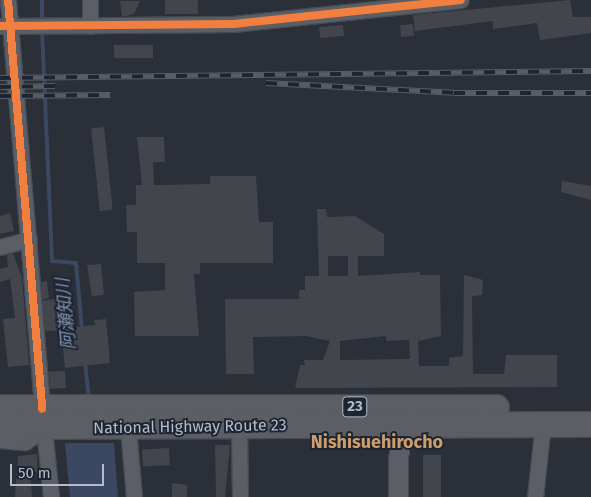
<!DOCTYPE html>
<meta charset="utf-8">
<style>
body{margin:0}
#map{position:relative;width:591px;height:497px;overflow:hidden;background:#2b2f38;font-family:"Fira Sans","Noto Sans JP",sans-serif}
div>[style]{position:absolute}
[style*='--x']{left:calc(var(--x)*1px);top:calc(var(--y)*1px);width:calc(var(--w)*1px);rotate:calc(var(--a)*1deg)}
.water>*{inset:0;background:#3a4861}
.stream>*{height:4px;margin:-2px;padding:0 2px;transform-origin:2px;border-radius:2px;background:#3a4861}
.building>*{inset:0;background:#42454c;transform-origin:0 0}
.roads{filter:drop-shadow(1px 0 #464a51) drop-shadow(-1px 0 #464a51) drop-shadow(0 1px #464a51) drop-shadow(0 -1px #464a51)}
.minor>*{height:15px;margin:-7.5px;padding:0 7.5px;transform-origin:7.5px;border-radius:7.5px;background:#5b5e65}
.tertiary>*{height:19px;margin:-9.5px;padding:0 9.5px;transform-origin:9.5px;border-radius:9.5px;background:#5b5e65}
.trunk>*{height:25px;margin:-12.5px;padding:0 12.5px;transform-origin:12.5px;border-radius:12.5px;background:#5c5e63}
.rail>*{height:5.5px;margin-top:-2.75px;transform-origin:0;background:repeating-linear-gradient(90deg,#1e2532 0 11px,#595c63 0 22px);box-sizing:border-box;border-block:1px solid #595c63}
.cycleway>*{height:8px;margin:-4px;padding:0 4px;transform-origin:4px;border-radius:4px;background:#f27e40}
span{translate:-50% -50%;white-space:nowrap;text-align:center;line-height:1.15;-webkit-text-stroke:4px #1e2532;paint-order:stroke}
.shield-label span{padding:1px 4px;background:#1e2532;border:1px solid;border-radius:4px;-webkit-text-stroke-width:0}
.shield-label{font-size:15px;color:#b5bbc8;font-weight:700}
.street-label{font-size:16px;color:#b5bbc8}
.water-label{font-size:18px;color:#7f8fae;font-style:italic}
.neighbourhood-label{font-size:18px;color:#ce9e6a;font-weight:700}
.scale{position:absolute;left:10px;top:464px;width:94px;height:22px;box-sizing:border-box;border:2px solid #b5bbc8;border-top:0;padding-left:6px;font-size:15px;line-height:18px;white-space:nowrap;color:#b5bbc8;-webkit-text-stroke:4px #1e2532;paint-order:stroke}
</style>
<div id="map">
<div class="water">
<div style="clip-path:polygon(65px 443px,114px 443px,118px 497px,70px 497px)"></div>
</div>
<div class="stream">
<div style="--x:42;--y:23;--w:23;--a:-90"></div>
<div style="--x:42;--y:30;--w:231;--a:87.5"></div>
<div style="--x:52;--y:261;--w:24;--a:5"></div>
<div style="--x:76;--y:263;--w:67;--a:84.9"></div>
<div style="--x:85;--y:362;--w:38;--a:84"></div>
</div>
<div class="building">
<div style="left:165px;top:0;width:33px;height:14px"></div>
<div style="clip-path:polygon(570px 0,573px 17px,591px 17px,591px 33px,540px 40px,537px 23px,493px 29px,493px 21px,415px 31px,413px 15px)"></div>
<div style="clip-path:polygon(120px 1px,140px 1px,134px 14px,126px 16px,122px 16px)"></div>
<div style="left:413px;top:24px;width:12px;height:13px;rotate:85deg"></div>
<div style="left:343px;top:25px;width:11px;height:24px;rotate:85deg"></div>
<div style="left:153px;top:45px;width:13px;height:39px;rotate:90deg"></div>
<div style="left:104px;top:127px;width:83px;height:13px;rotate:84deg"></div>
<div style="clip-path:polygon(137px 137px,164px 137px,165px 162px,153px 162px,154px 185px,210px 184px,210px 176px,256px 176px,259px 222px,273px 222px,273px 263px,200px 263px,200px 274px,194px 274px,199px 336px,135px 336px,134px 292px,165px 290px,165px 263px,137px 263px,137px 232px,127px 232px,126px 205px,136px 205px,136px 185px,142px 185px)"></div>
<div style="clip-path:polygon(562px 181px,591px 186px,591px 200px,561px 192px)"></div>
<div style="clip-path:polygon(evenodd,317px 209px,326px 209px,327px 217px,355px 216px,384px 234px,384px 256px,358px 256px,358px 276px,420px 272px,420px 275px,440px 275px,441px 336px,418px 341px,419px 366px,449px 366px,449px 358px,463px 356px,464px 275px,483px 280px,482px 295px,472px 296px,473px 374px,504px 374px,506px 355px,557px 355px,557px 387px,295px 388px,300px 365px,305px 365px,304px 360px,323px 360px,330px 341px,306px 336px,253px 337px,254px 374px,226px 374px,225px 299px,299px 299px,299px 290px,305px 290px,305px 276px,319px 276px,317px 209px,328px 256px,348px 256px,348px 276px,328px 276px,328px 256px,317px 209px,386px 336px,386px 341px,409px 340px,410px 359px,340px 360px,340px 341px,386px 336px)"></div>
<div style="clip-path:polygon(10px 213px,14px 231px,0 234px,0 216px)"></div>
<div style="clip-path:polygon(13px 253px,22px 278px,29px 365px,8px 367px,3px 319px,15px 318px,10px 279px,0 282px,0 269px,8px 267px,7px 255px)"></div>
<div style="clip-path:polygon(101px 264px,104px 295px,92px 296px,87px 265px)"></div>
<div style="clip-path:polygon(47px 281px,49px 298px,42px 300px,41px 282px)"></div>
<div style="clip-path:polygon(55px 299px,62px 328px,95px 325px,94px 320px,106px 319px,110px 363px,65px 368px,61px 330px,45px 331px,42px 301px)"></div>
<div style="left:65px;top:371px;width:17px;height:16px;rotate:87deg"></div>
<div style="clip-path:polygon(215px 445px,230px 445px,225px 497px,216px 497px)"></div>
<div style="left:169px;top:448px;width:17px;height:27px;rotate:87deg"></div>
<div style="clip-path:polygon(37px 454px,38px 472px,30px 473px,32px 497px,15px 497px,18px 456px)"></div>
<div style="left:423px;top:455px;width:18px;height:42px"></div>
<div style="clip-path:polygon(172px 483px,187px 485px,187px 497px,172px 497px)"></div>
</div>
<div class="roads">
<div class="minor">
<div style="--x:8;--y:0;--w:410;--a:85.2"></div>
<div style="--x:90;--y:0;--w:26;--a:90"></div>
<div style="--x:0;--y:26;--w:233;--a:-0.5"></div>
<div style="--x:233;--y:24;--w:229;--a:-6"></div>
<div style="--x:0;--y:247;--w:30;--a:-15"></div>
<div style="--x:239;--y:426;--w:71;--a:89.2"></div>
<div style="--x:128;--y:428;--w:69;--a:85"></div>
<div style="--x:0;--y:440;--w:25;--a:5"></div>
<div style="--x:25;--y:442;--w:23;--a:-34"></div>
<div style="--x:44;--y:429;--w:68;--a:84.1"></div>
<div style="--x:535;--y:497;--w:74;--a:-83.8"></div>
</div>
<div class="tertiary">
<div style="--x:398;--y:497;--w:84;--a:-89.3"></div>
</div>
<div class="trunk">
<div style="--x:0;--y:407;--w:496;--a:0"></div>
<div style="--x:0;--y:426;--w:591;--a:-0.19"></div>
</div>
</div>
<div class="rail">
<div style="--x:0;--y:78;--w:591;--a:-0.68"></div>
<div style="--x:266;--y:83;--w:188;--a:3"></div>
<div style="--x:454;--y:93;--w:137;--a:0"></div>
<div style="--x:0;--y:87;--w:55;--a:-1"></div>
<div style="--x:0;--y:96;--w:111;--a:-0.5"></div>
</div>
<div class="cycleway">
<div style="--x:8;--y:0;--w:410;--a:85.2"></div>
<div style="--x:0;--y:26;--w:233;--a:-0.5"></div>
<div style="--x:233;--y:24;--w:229;--a:-6"></div>
</div>
<div class="shield-label">
<span style="left:355px;top:407px">23</span>
</div>
<div class="street-label">
<span style="left:190px;top:427px;rotate:-1deg">National Highway Route 23</span>
</div>
<div class="water-label">
<span style="left:66px;top:314px;rotate:-95deg">阿瀬知川</span>
</div>
<div class="neighbourhood-label">
<span style="left:377px;top:442px">Nishisuehirocho</span>
</div>
<div class="scale">50 m</div>
</div>
